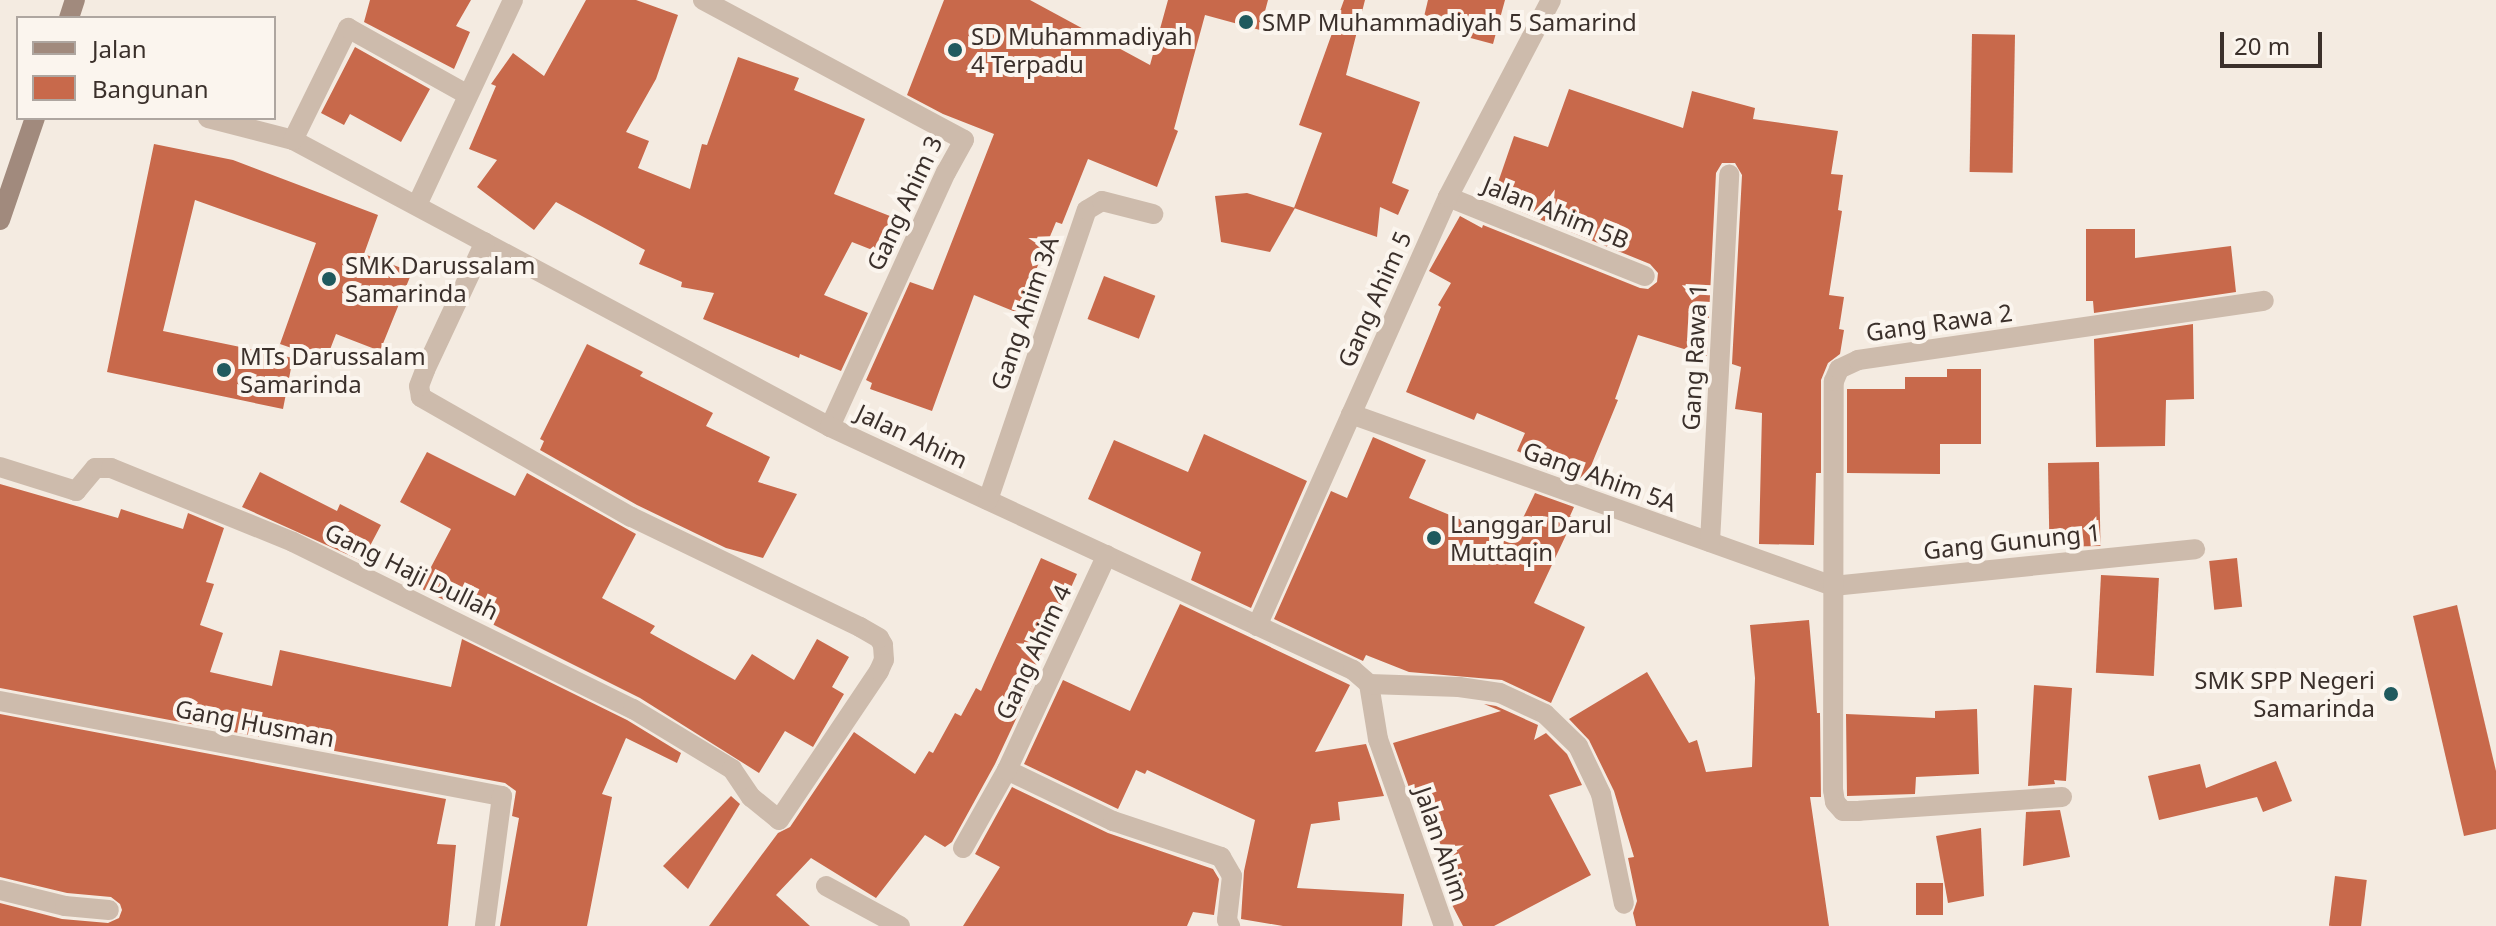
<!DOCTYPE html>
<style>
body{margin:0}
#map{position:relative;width:2496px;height:926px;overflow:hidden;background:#f4ebe1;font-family:"Noto Sans",sans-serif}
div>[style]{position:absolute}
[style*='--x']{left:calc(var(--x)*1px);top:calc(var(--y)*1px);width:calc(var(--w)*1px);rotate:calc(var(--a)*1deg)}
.building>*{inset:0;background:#c8694b;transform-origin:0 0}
.street>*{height:20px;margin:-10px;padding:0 10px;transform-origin:10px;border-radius:10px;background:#cdbbac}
.secondary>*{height:20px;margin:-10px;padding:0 10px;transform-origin:10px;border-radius:10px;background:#a18a7d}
.dots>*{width:22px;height:22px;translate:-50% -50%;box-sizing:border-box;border:4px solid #fbf5ee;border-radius:50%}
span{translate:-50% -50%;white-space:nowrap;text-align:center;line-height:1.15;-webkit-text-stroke:8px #fbf5ee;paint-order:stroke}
.poi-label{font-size:24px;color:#3b302b}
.left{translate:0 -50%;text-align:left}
.right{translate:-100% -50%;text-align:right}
.street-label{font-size:24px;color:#3b302b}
.legend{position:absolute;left:16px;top:16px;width:260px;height:104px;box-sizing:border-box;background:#fbf5ee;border:2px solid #aea6a0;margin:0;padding:10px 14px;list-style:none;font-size:24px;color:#3b302b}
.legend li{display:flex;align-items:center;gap:16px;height:40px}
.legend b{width:40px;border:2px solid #aea6a0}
.scale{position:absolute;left:2220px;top:32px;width:102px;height:36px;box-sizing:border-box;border:4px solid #3b302b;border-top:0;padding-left:10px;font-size:24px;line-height:28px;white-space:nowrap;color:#3b302b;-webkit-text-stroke:6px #fbf5ee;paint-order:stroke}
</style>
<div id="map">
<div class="building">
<div style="clip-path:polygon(370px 0,471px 0,456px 26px,470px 32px,454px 69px,364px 22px)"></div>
<div style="clip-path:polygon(586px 0,636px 0,678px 15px,656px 79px,626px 132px,649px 141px,638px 168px,690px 189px,702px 144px,707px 145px,738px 57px,799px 78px,794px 90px,865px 119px,834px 194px,895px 218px,880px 253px,852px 242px,824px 295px,868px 313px,841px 371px,800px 354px,799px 358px,703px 319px,714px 293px,681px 287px,682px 282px,639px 264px,645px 250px,556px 202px,534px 230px,477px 187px,497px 160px,469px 149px,496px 86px,491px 84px,513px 53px,544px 76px)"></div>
<div style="clip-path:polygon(944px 0,1030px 0,1150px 65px,1168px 0,1268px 0,1260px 30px,1205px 15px,1174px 129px,1178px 131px,1157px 187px,1088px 159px,1062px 224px,1056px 222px,1018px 313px,974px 295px,932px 411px,870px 389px,872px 383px,866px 380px,910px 282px,933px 290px,994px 134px,943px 114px,907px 95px)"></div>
<div style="clip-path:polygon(1344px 0,1365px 0,1346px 75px,1420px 102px,1392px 183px,1409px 190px,1398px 215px,1380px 207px,1377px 237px,1294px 208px,1322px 133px,1299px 125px)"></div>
<div style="clip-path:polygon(1428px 0,1505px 0,1493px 44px,1422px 25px)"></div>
<div style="left:1972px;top:34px;width:43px;height:138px;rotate:1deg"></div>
<div style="clip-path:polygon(355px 47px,430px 89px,401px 142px,350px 114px,344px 125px,321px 113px)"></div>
<div style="clip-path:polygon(1569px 89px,1683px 128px,1692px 91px,1755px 108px,1753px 119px,1838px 131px,1831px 174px,1843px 175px,1838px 210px,1842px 211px,1829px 295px,1844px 297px,1839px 329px,1844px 330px,1840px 354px,1828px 363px,1821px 380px,1821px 473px,1816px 473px,1814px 545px,1759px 544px,1762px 413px,1735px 409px,1741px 367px,1732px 364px,1742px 175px,1735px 163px,1722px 163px,1716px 173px,1707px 356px,1638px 335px,1615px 399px,1618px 400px,1584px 483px,1546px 470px,1549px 464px,1517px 451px,1525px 433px,1477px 413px,1474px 420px,1406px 392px,1441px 307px,1438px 305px,1451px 283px,1429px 271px,1460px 216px,1482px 228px,1483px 225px,1640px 288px,1648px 289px,1657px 282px,1658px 273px,1650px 264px,1492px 200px,1514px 136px,1548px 147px)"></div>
<div style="clip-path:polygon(154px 144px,233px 160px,378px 215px,364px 254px,412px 272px,380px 351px,336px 334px,326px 360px,280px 344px,316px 243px,195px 200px,163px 331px,293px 358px,283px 409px,107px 372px)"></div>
<div style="clip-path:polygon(1247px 193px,1295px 208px,1270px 252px,1221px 242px,1215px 196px)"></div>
<div style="clip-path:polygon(2086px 229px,2135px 229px,2135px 258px,2231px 246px,2236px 292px,2094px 313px,2093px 301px,2086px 301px)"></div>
<div style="left:1104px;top:276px;width:55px;height:46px;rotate:21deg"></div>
<div style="clip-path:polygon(2193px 324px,2194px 399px,2166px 400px,2165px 446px,2096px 447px,2094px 339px)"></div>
<div style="clip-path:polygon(587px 344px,643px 372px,640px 376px,713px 413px,706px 426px,770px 457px,758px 482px,797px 494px,763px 558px,726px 548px,637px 505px,540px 450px,544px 441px,540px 439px)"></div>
<div style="clip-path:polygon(1947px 369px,1981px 369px,1981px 444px,1940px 444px,1940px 474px,1847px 473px,1847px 389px,1905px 389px,1905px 377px,1947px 377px)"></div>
<div style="clip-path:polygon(1204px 434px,1307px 481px,1251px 608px,1191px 580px,1201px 552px,1088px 499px,1114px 440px,1188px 472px)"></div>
<div style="clip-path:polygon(1373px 437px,1426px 460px,1409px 498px,1512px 541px,1535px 493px,1574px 507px,1570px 516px,1574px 518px,1534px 603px,1585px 627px,1551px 703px,1502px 680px,1409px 672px,1366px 655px,1363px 661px,1274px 619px,1331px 491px,1347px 498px)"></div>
<div style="clip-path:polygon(427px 452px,515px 496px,527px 473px,636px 534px,602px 598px,655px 626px,650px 633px,735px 680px,752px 654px,794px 680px,817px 639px,849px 657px,832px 687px,844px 694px,813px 747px,785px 731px,759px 773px,640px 698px,420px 588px,451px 529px,400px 502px)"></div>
<div style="left:2099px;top:462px;width:84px;height:51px;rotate:89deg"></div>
<div style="clip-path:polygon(260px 472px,337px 511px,340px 504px,381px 525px,362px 561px,242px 507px)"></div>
<div style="clip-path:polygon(0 484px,118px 518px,121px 509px,183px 529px,188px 513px,224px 528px,206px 582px,214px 584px,200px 625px,223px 633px,210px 672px,272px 686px,280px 650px,451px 687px,462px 639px,627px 720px,681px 753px,677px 763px,626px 738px,602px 794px,612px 797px,587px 926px,500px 926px,519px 818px,512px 816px,516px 791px,505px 783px,0 688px)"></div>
<div style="clip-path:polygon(1041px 558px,1077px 574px,1035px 668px,1039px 670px,995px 764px,952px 842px,945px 847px,925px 835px,876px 898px,811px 858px,776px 895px,810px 926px,709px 926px,778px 833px,790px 827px,854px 732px,915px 774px,929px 751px,933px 753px,955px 713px,961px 716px,976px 688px,981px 691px)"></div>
<div style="left:2237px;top:558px;width:49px;height:28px;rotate:84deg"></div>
<div style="left:2101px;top:575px;width:58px;height:98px;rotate:3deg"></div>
<div style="clip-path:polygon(1180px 604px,1350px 685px,1315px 752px,1366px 744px,1384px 796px,1338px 802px,1340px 820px,1311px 824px,1297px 888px,1404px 894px,1402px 926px,1283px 926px,1241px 919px,1244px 871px,1255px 820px,1147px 770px,1145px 774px,1136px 770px,1118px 809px,1024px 764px,1063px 680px,1130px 711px)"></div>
<div style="clip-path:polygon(2457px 605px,2496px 771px,2496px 829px,2464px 836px,2413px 616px)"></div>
<div style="clip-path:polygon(1809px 620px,1817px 713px,1820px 713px,1821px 797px,1810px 797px,1829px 926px,1636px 926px,1633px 913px,1637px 901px,1628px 858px,1634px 857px,1614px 791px,1589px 740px,1569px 719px,1647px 672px,1689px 743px,1697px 740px,1706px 772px,1752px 767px,1755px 678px,1750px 625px)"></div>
<div style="clip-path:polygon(2034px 685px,2072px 688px,2066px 781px,2054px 780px,2055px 784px,2028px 786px)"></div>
<div style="clip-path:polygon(1484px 704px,1496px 706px,1538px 725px,1534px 740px,1546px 733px,1567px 754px,1582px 785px,1549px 795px,1591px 875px,1494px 926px,1463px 926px,1448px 897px,1458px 897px,1435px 828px,1421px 791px,1411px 793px,1393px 743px,1501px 711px)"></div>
<div style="clip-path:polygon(1977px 709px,1979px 774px,1916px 777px,1915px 794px,1847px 796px,1846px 714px,1935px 718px,1935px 711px)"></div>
<div style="clip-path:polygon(0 714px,446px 799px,437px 844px,456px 845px,448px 926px,0 926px,0 903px,62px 919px,108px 923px,119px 918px,122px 910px,120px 904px,111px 897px,67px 893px,0 877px)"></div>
<div style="clip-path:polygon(2276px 761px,2292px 801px,2263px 812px,2257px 797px,2159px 820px,2148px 776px,2200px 764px,2206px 788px)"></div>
<div style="clip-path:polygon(1012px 787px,1108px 833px,1213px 869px,1219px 879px,1214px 915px,1193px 912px,1187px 926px,963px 926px,1000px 867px,975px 854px)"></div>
<div style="clip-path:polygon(731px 796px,740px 804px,688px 889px,663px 866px)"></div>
<div style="clip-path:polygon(2060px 810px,2070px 857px,2023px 866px,2026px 812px)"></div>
<div style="clip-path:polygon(1981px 828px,1984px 896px,1948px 903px,1936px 836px)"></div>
<div style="left:2335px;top:876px;width:32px;height:50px;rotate:7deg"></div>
<div style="left:1916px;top:883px;width:27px;height:32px"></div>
</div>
<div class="street">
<div style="--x:703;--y:0;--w:296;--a:28.2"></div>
<div style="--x:964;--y:140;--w:37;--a:119"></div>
<div style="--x:946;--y:172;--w:280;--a:114.5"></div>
<div style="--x:208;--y:118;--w:88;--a:14.5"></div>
<div style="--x:293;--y:140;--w:609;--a:28.12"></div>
<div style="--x:830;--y:427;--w:577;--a:24.92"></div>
<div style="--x:1353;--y:670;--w:21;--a:41"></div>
<div style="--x:1369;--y:684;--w:56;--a:80.7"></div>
<div style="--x:1378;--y:739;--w:198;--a:70.6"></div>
<div style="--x:293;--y:140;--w:125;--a:-63.8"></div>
<div style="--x:348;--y:28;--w:137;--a:29.2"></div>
<div style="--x:1448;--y:197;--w:212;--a:21.9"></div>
<div style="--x:417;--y:205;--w:226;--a:-64.9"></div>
<div style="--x:1351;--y:414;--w:512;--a:19.64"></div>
<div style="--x:1833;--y:586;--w:364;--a:-5.8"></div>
<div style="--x:0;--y:467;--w:80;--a:17.5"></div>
<div style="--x:76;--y:491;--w:30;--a:-50"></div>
<div style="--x:95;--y:468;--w:16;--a:0"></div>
<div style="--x:111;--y:468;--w:196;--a:22.1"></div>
<div style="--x:293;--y:542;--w:379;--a:26.2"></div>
<div style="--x:633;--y:709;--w:116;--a:31.2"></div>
<div style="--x:732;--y:769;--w:34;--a:56"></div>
<div style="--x:751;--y:797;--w:36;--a:39"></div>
<div style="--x:779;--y:820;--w:179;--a:-56.1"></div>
<div style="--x:879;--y:671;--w:12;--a:-66"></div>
<div style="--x:884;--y:660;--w:15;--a:-94"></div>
<div style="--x:883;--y:645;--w:8;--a:-120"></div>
<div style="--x:879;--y:638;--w:22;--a:-150"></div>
<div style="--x:860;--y:627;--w:254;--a:-154.3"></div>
<div style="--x:631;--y:517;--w:242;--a:-150.3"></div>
<div style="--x:421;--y:397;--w:11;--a:-100"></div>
<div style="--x:419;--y:386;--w:17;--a:-69"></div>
<div style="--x:425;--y:370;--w:141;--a:-64.9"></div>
<div style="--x:988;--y:500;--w:306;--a:-71.2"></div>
<div style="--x:1087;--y:210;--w:17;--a:-31"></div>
<div style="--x:1102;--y:201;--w:53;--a:14.3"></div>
<div style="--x:1710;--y:542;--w:368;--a:-87"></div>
<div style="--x:1257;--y:626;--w:470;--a:-66"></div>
<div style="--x:1448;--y:197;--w:222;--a:-62.4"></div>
<div style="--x:1369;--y:684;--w:90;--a:1.9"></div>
<div style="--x:1459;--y:687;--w:41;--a:8.3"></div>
<div style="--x:1500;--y:693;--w:50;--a:25"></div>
<div style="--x:1545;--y:714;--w:46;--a:44.1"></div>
<div style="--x:1578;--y:746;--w:53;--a:64.4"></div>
<div style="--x:1601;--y:794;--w:112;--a:78.2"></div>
<div style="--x:0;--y:701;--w:511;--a:10.72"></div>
<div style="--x:502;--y:796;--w:131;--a:97.5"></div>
<div style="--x:1007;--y:770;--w:118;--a:25.7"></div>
<div style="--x:1113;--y:821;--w:114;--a:18.4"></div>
<div style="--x:1221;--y:857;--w:22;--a:60"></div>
<div style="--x:1232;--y:876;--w:44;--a:96.5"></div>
<div style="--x:1227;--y:920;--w:7;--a:63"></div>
<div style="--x:2062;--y:797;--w:203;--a:176.1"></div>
<div style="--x:1859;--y:811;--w:16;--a:180"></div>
<div style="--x:1843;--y:811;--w:12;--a:-132"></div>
<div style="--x:1835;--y:802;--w:12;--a:-99"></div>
<div style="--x:1833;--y:790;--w:409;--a:-89.9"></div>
<div style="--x:1834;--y:381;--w:13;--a:-67"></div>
<div style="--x:1839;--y:369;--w:21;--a:-25"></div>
<div style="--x:1858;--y:360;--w:410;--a:-8.3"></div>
<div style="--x:963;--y:848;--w:90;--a:-60.6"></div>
<div style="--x:1007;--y:770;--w:237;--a:-65.1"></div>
<div style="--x:826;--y:886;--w:84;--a:28.4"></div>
<div style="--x:0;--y:890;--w:67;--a:13.8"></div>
<div style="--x:65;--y:906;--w:44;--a:5.2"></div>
</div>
<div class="secondary">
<div style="--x:69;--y:18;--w:19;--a:-72"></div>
<div style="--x:0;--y:220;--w:108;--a:-71.1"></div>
</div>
<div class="dots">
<div style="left:1246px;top:22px;background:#1f5a5e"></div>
<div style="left:955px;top:50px;background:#1f5a5e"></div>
<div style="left:329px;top:279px;background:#1f5a5e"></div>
<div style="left:224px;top:370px;background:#1f5a5e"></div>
<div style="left:1434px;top:538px;background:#1f5a5e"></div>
<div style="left:2391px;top:694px;background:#1f5a5e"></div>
</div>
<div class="poi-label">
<span class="left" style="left:1262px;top:22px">SMP Muhammadiyah 5 Samarind</span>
<span class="left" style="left:971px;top:50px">SD Muhammadiyah<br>4 Terpadu</span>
<span class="left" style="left:345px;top:279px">SMK Darussalam<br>Samarinda</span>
<span class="left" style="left:240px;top:370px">MTs Darussalam<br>Samarinda</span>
<span class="left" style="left:1450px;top:538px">Langgar Darul<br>Muttaqin</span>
<span class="right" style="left:2375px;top:694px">SMK SPP Negeri<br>Samarinda</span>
</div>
<div class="street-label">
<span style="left:904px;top:203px;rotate:-65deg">Gang Ahim 3</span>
<span style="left:1556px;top:212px;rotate:22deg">Jalan Ahim 5B</span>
<span style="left:1374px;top:299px;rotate:-66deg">Gang Ahim 5</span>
<span style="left:1024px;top:313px;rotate:-71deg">Gang Ahim 3A</span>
<span style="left:1939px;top:322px;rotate:-8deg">Gang Rawa 2</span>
<span style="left:1694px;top:357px;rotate:-87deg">Gang Rawa 1</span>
<span style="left:912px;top:436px;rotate:25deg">Jalan Ahim</span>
<span style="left:1600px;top:476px;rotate:20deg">Gang Ahim 5A</span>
<span style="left:2012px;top:541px;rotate:-6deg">Gang Gunung 1</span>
<span style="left:412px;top:571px;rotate:26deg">Gang Haji Dullah</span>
<span style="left:1033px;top:652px;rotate:-65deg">Gang Ahim 4</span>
<span style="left:255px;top:723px;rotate:11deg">Gang Husman</span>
<span style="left:1442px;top:844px;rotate:71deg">Jalan Ahim</span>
</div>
<ul class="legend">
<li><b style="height:10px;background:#a18a7d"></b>Jalan</li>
<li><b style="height:22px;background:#c8694b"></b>Bangunan</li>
</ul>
<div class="scale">20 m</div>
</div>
